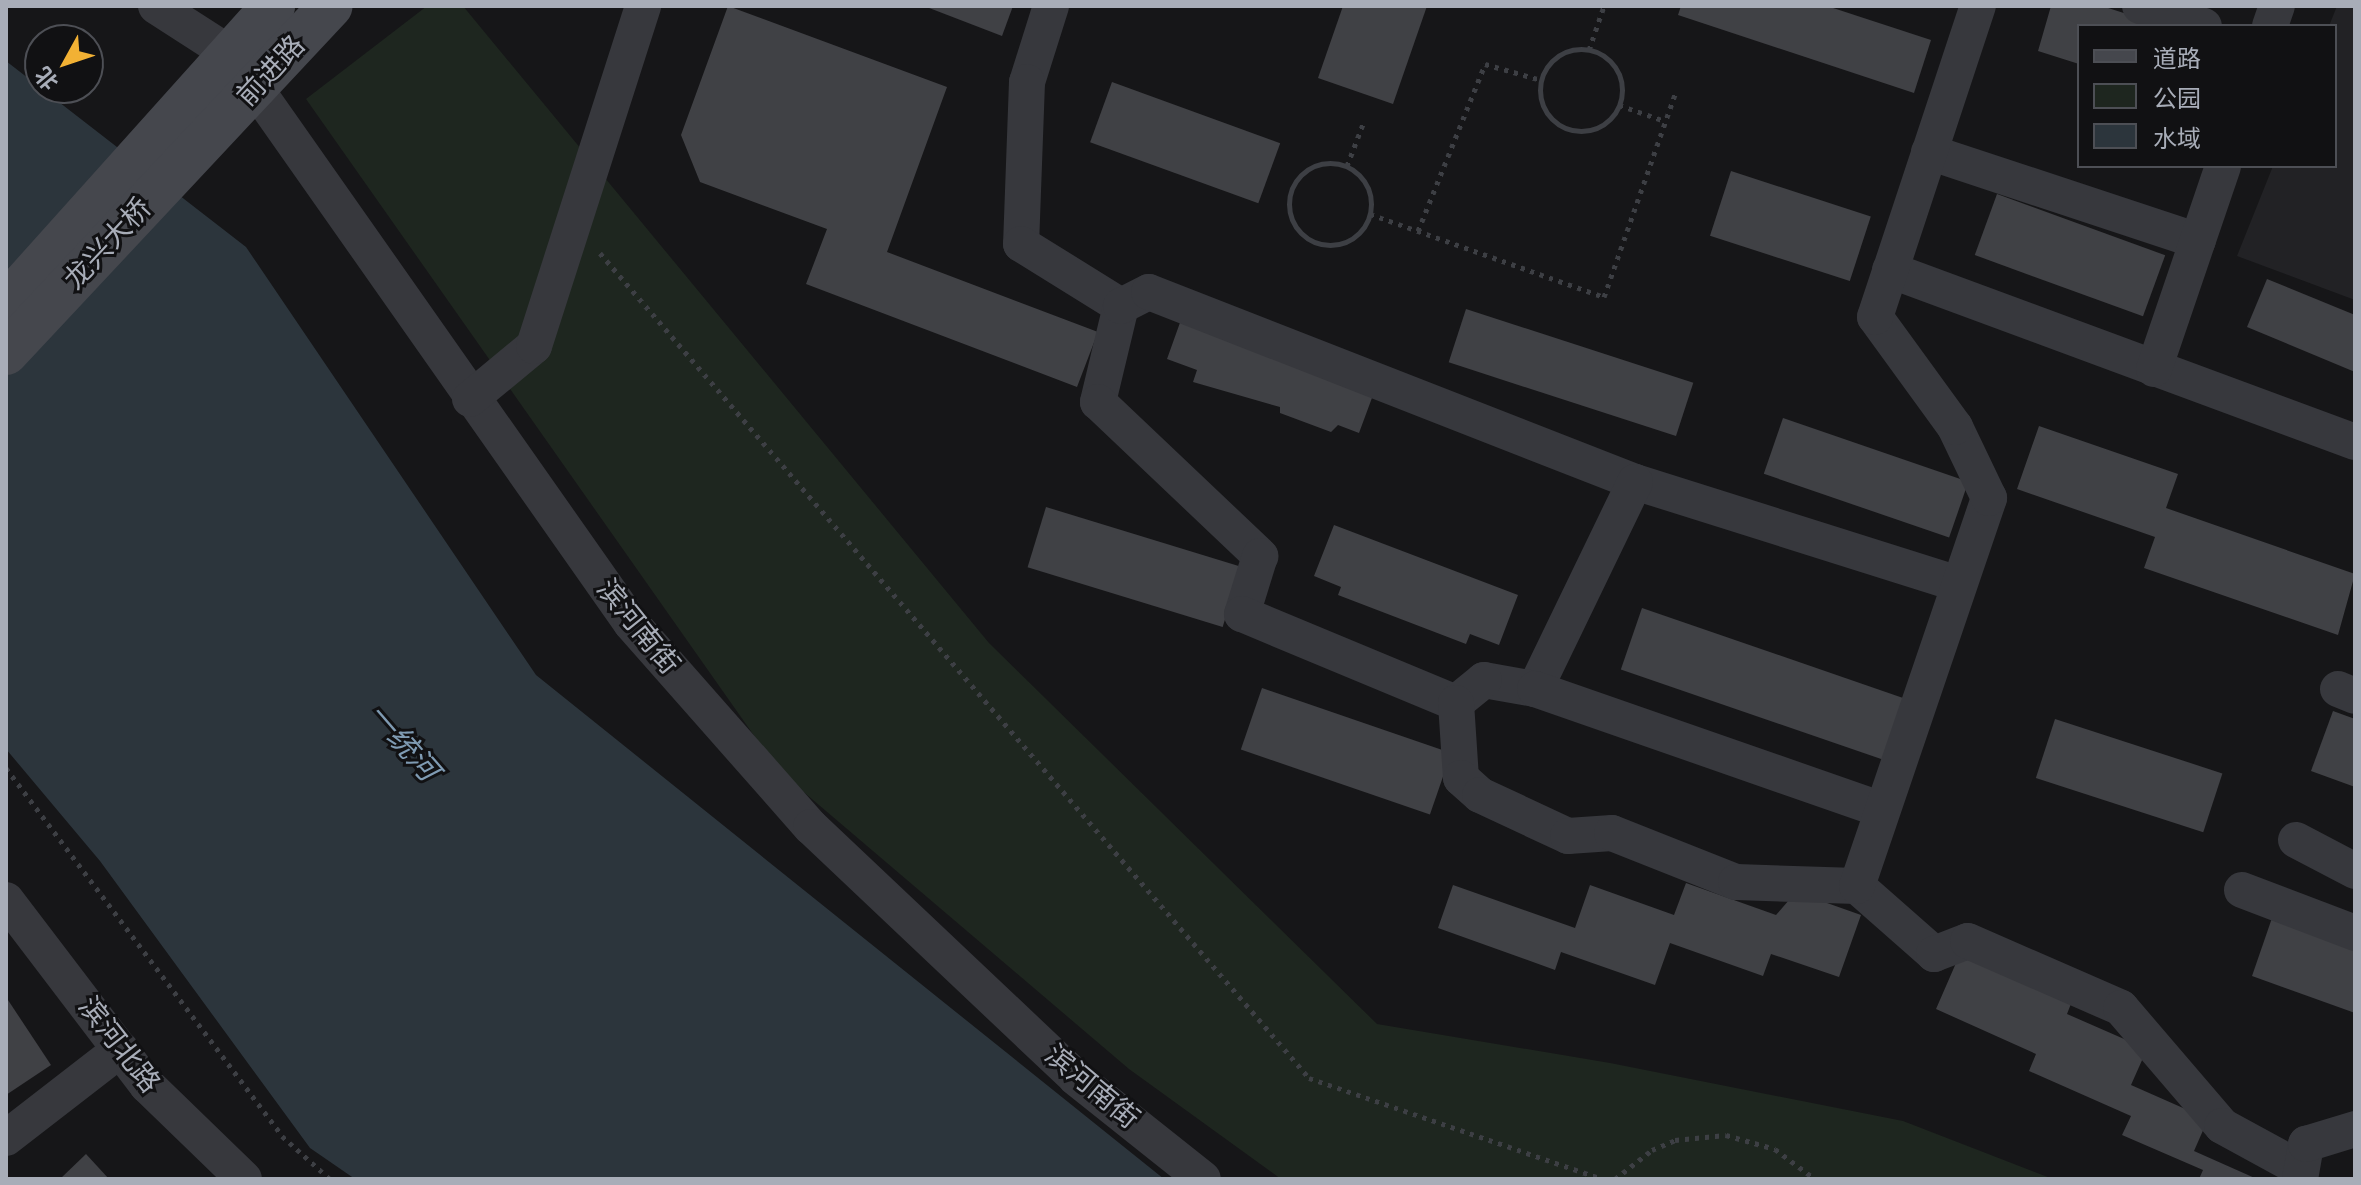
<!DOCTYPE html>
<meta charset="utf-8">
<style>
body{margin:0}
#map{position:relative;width:2361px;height:1185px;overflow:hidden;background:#161618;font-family:"Varela Round","Noto Sans SC",sans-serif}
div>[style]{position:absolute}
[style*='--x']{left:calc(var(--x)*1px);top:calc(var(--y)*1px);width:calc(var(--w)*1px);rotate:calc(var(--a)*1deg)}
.built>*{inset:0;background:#222225}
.green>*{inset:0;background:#1e261f}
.water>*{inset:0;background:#2c353c}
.building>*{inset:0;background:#404145;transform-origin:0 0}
.path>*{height:5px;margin-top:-2.5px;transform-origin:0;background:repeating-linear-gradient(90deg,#3d3f44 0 4px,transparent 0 10px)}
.path>.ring{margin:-2.5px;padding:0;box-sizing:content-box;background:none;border:5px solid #3d3f44;border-radius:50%}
.street>*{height:36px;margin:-18px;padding:0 18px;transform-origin:18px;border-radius:18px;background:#37383d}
.secondary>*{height:44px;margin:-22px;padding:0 22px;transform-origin:22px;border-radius:22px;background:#45474d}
span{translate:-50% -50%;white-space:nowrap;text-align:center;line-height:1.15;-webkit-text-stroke:6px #111113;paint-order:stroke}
.street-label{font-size:28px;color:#a8adb8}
.water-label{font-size:30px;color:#7f9bb3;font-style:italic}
.frame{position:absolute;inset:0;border:8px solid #a8adb8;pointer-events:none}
.legend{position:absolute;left:2077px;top:24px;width:260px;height:144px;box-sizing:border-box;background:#111113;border:2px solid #4d4f55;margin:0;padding:10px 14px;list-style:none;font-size:24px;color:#a8adb8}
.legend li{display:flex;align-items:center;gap:16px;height:40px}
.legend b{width:40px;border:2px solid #4d4f55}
.north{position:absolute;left:24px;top:24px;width:80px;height:80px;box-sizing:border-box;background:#111113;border:2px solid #4d4f55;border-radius:50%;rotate:230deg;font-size:22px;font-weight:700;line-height:32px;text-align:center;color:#a8adb8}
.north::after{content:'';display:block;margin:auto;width:28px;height:36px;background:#f2b134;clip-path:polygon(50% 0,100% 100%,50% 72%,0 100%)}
</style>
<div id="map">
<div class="built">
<div style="clip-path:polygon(2337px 6px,2355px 6px,2355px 300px,2237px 256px,2273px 166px,2335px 166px,2335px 26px,2329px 26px)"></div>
</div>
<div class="green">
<div style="clip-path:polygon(427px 6px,463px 6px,989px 643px,1377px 1024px,1610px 1063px,1903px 1121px,2053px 1179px,1281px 1179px,1129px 1069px,779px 771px,306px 99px)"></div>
</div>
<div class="water">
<div style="clip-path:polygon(6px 61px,246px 247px,536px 675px,1164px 1179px,355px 1179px,310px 1148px,100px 861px,6px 749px)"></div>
</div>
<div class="building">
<div style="clip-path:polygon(728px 6px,947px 87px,887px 252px,1098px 332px,1077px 387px,806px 284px,827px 229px,700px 182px,681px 135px)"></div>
<div style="clip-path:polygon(924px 6px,1013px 6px,1002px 36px)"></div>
<div style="clip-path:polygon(1343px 6px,1427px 6px,1393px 104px,1318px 78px)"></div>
<div style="clip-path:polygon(1681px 6px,1827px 6px,1931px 40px,1914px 93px,1678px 15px)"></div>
<div style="clip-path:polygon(2051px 6px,2102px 6px,2164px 26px,2079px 26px,2079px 64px,2038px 51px)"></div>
<div style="left:1112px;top:82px;width:179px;height:64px;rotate:20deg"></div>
<div style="left:1731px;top:171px;width:147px;height:68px;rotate:18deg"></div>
<div style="left:1997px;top:194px;width:179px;height:65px;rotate:20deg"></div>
<div style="clip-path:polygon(2267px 279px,2355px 315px,2355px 372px,2247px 327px)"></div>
<div style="left:1466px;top:309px;width:239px;height:56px;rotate:18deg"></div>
<div style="clip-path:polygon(1182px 317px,1376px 387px,1359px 433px,1338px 425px,1331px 432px,1280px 413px,1280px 407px,1193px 382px,1197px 370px,1167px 359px)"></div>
<div style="left:1783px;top:418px;width:196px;height:59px;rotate:19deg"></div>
<div style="clip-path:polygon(2039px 426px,2178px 474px,2166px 508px,2355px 574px,2338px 635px,2144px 568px,2155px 537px,2017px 489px)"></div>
<div style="left:1046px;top:507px;width:204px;height:63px;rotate:17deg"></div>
<div style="clip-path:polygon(1334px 525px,1518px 595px,1499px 645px,1470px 634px,1466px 644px,1338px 595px,1341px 587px,1314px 576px)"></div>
<div style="left:1642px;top:608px;width:283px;height:65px;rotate:19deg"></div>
<div style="left:1262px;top:688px;width:200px;height:65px;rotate:19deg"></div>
<div style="clip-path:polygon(2333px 711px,2355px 719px,2355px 787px,2311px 771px)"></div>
<div style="left:2055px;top:719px;width:176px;height:62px;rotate:18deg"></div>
<div style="clip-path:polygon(1686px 883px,1776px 915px,1796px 892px,1861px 915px,1839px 977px,1771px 954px,1763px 976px,1670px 943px,1655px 985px,1561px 952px,1555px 970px,1438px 928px,1453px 885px,1575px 928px,1590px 885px,1674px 915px)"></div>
<div style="clip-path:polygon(2272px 918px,2355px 948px,2355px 1013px,2252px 976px)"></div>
<div style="clip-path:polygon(1963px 947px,2074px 996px,2067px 1014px,2147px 1049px,2131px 1085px,2208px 1119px,2194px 1151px,2257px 1179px,2199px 1179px,2203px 1170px,2122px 1135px,2131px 1116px,2029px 1071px,2036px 1054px,1936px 1009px)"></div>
<div style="clip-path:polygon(6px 997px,51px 1065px,6px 1095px)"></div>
<div style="clip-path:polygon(86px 1154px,109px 1179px,60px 1179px)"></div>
</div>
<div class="path">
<div class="ring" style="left:1540px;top:49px;width:77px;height:77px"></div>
<div style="--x:1589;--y:50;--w:46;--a:-71.2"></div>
<div style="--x:1619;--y:105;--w:49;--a:19.2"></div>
<div class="ring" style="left:1289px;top:163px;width:77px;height:77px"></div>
<div style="--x:1347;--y:166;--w:45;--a:-69.1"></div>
<div style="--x:1370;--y:214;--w:248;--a:19.5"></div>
<div style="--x:1604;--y:297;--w:215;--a:-70.7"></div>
<div style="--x:1418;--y:231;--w:180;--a:-68.1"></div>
<div style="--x:1485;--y:64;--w:58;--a:15.9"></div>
<div style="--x:600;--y:253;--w:1088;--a:49.32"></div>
<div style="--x:1309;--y:1078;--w:310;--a:19"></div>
<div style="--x:6;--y:768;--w:460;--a:53.1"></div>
<div style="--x:282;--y:1136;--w:64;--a:41.9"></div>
<div style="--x:1615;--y:1179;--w:47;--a:-38.1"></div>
<div style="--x:1652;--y:1150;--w:25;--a:-23"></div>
<div style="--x:1675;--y:1140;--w:51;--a:-5.6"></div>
<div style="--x:1726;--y:1135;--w:51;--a:15.9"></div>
<div style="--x:1775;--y:1149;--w:50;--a:36.9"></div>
</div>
<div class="street">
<div style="--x:156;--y:6;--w:90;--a:32.8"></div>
<div style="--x:232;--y:55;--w:694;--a:54.91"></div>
<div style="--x:631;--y:623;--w:272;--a:48.6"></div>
<div style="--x:811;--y:827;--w:365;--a:43.4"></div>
<div style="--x:1076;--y:1078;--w:162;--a:38.5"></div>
<div style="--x:1051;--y:6;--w:80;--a:107.5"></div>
<div style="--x:1027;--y:82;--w:162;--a:92.1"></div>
<div style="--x:1021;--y:244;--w:118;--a:31.8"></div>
<div style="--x:1121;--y:306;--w:99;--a:103.5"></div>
<div style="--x:1098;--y:402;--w:224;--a:43.5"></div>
<div style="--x:1260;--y:556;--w:61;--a:107.2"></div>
<div style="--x:1242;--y:614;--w:232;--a:22.6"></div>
<div style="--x:2140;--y:6;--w:67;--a:17.4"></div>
<div style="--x:2270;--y:26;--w:21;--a:-71"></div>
<div style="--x:1929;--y:152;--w:283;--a:18.3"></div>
<div style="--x:1890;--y:270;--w:496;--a:20.3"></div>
<div style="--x:1121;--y:306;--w:31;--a:-27"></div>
<div style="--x:1149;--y:292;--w:522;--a:21.35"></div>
<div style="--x:1635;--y:482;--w:337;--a:17.5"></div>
<div style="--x:2154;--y:369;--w:214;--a:-71.2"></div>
<div style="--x:470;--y:399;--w:83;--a:-39.6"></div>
<div style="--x:534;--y:346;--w:357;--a:-72.2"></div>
<div style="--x:1635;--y:482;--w:230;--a:115.8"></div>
<div style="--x:1535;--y:689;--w:52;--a:-170"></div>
<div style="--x:1484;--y:680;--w:36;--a:141"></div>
<div style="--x:1456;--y:703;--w:75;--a:86.2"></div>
<div style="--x:1461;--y:778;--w:25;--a:42"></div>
<div style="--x:1480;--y:795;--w:97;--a:25"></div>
<div style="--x:1568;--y:836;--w:44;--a:-3.9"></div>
<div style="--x:1612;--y:833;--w:133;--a:21.6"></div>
<div style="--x:1736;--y:882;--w:121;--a:1.9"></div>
<div style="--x:1857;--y:886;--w:103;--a:41.4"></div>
<div style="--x:1934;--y:954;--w:36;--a:-21"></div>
<div style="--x:1968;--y:941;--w:167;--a:23.6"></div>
<div style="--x:2121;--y:1008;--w:155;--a:49.4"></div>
<div style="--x:2222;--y:1126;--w:90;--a:28.6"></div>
<div style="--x:1535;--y:689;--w:367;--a:19.2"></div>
<div style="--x:2338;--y:689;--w:18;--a:22"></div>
<div style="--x:2296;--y:840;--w:67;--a:27.7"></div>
<div style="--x:1857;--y:886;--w:410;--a:-71.2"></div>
<div style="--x:1989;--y:498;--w:79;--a:-115.6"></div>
<div style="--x:1955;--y:427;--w:136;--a:-126"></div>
<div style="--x:1875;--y:317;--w:328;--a:-71.7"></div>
<div style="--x:2242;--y:890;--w:121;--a:20.8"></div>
<div style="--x:6;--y:900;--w:233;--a:52.7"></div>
<div style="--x:147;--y:1085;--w:135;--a:44.1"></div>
<div style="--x:6;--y:1138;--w:145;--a:-37.7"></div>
<div style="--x:2300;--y:1179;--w:36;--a:-80"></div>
<div style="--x:2306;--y:1144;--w:51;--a:-17"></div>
</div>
<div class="secondary">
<div style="--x:6;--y:304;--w:400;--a:-48.1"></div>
<div style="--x:6;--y:353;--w:475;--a:-46.9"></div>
</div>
<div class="street-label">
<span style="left:271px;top:71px;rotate:-47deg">前进路</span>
<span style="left:108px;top:244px;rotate:-47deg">龙兴大桥</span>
<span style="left:638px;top:627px;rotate:51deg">滨河南街</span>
<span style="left:119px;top:1045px;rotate:52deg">滨河北路</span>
<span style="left:1092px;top:1087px;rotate:40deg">滨河南街</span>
</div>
<div class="water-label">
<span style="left:402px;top:743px;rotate:49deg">一统河</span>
</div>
<div class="frame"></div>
<ul class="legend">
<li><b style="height:10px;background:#45474d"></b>道路</li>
<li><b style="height:22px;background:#1e261f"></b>公园</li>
<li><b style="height:22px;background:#2c353c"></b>水域</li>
</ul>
<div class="north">北</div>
</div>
